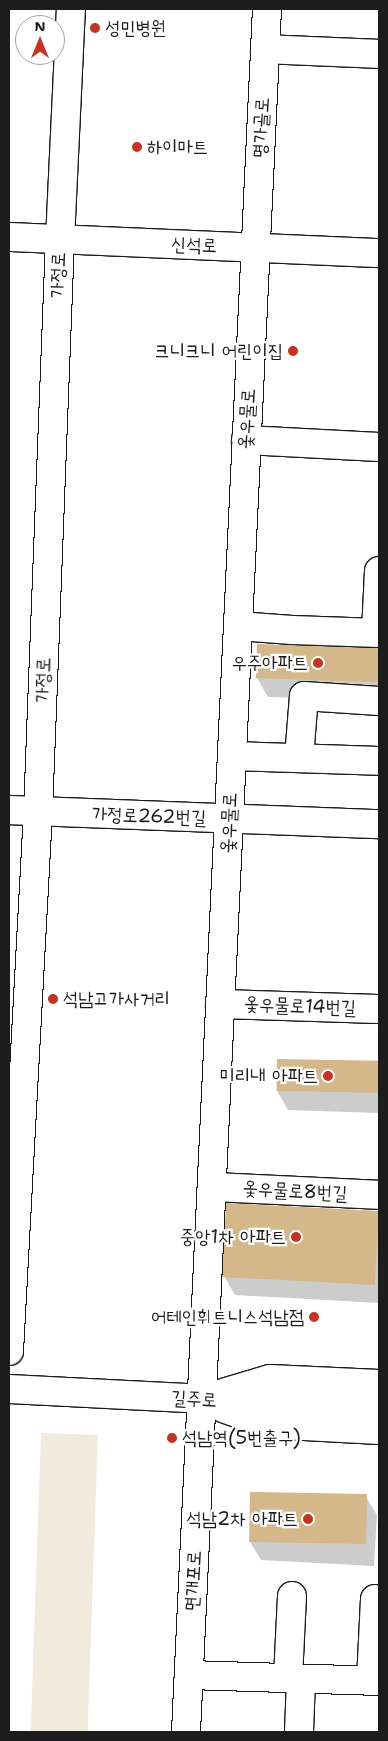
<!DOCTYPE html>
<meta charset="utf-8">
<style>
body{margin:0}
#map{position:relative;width:388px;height:1741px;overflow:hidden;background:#fff;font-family:"Shantell Sans","Poor Story",sans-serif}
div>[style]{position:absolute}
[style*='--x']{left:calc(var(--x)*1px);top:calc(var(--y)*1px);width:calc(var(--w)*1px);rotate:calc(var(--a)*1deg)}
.built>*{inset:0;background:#f2eadc;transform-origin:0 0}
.shadow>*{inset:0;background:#0003}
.building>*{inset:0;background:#d4b889;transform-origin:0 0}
.roads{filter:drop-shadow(1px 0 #1c1c1c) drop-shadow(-1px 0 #1c1c1c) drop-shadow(0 1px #1c1c1c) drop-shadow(0 -1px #1c1c1c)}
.minor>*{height:28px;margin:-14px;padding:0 14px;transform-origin:14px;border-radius:14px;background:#fff}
.major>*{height:28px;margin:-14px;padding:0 14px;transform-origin:14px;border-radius:14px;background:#fff}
.dots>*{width:14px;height:14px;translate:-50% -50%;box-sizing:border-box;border:2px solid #fff;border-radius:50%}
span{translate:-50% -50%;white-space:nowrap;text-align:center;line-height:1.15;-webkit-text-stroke:4.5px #fff;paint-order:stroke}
.poi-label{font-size:19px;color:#1c1c1c}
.left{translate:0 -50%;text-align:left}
.right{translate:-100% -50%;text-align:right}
.street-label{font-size:19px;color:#1c1c1c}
.frame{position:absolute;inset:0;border:10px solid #1c1c1c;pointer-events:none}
.north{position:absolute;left:15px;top:15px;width:50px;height:50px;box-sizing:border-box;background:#fff;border:1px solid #a4a4a4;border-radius:50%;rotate:0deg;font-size:14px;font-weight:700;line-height:20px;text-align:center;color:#1c1c1c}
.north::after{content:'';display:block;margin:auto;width:18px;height:22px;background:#c8321e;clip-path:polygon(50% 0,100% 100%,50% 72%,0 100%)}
</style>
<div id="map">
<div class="built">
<div style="left:41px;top:1433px;width:57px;height:299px;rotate:2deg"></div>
</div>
<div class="shadow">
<div style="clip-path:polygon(258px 646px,379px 649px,379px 700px,268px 697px,257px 678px)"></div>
<div style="clip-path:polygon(279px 1060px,379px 1062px,379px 1113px,288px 1110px,277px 1091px)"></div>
<div style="clip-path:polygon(379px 1212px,379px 1303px,235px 1295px,224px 1276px)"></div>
<div style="clip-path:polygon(366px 1497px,377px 1515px,374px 1566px,261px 1560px,250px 1542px)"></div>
</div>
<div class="building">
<div style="left:257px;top:644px;width:122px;height:34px;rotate:2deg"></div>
<div style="left:277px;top:1059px;width:102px;height:32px;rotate:1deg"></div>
<div style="left:226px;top:1203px;width:153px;height:74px;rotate:3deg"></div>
<div style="left:250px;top:1492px;width:117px;height:50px;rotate:1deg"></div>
</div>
<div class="roads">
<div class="minor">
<div style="--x:265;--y:49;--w:114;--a:2.5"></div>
<div style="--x:9;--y:237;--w:370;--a:2.5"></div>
<div style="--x:246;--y:440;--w:133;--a:3"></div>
<div style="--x:238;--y:626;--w:54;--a:4.2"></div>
<div style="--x:292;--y:630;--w:87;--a:2"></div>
<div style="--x:376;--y:632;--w:61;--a:-87.2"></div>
<div style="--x:232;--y:756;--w:147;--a:1.9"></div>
<div style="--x:299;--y:758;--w:62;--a:-85.4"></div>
<div style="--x:304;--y:696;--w:75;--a:3.8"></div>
<div style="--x:9;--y:810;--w:370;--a:2.2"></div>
<div style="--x:220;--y:1004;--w:159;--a:1.8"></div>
<div style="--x:212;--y:1187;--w:167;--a:2.7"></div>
<div style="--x:9;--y:1351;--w:540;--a:-86.92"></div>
<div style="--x:38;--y:812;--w:572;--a:-87.8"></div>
<div style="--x:60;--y:240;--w:231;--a:-87.3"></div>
<div style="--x:189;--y:1675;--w:190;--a:1.8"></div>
<div style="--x:288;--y:1678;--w:82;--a:-87.2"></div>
<div style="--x:371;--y:1681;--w:82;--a:-87.2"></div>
<div style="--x:186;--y:1732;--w:1725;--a:-87.31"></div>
<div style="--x:299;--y:1732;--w:53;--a:-87.8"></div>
</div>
<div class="major">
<div style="--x:9;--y:1389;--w:370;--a:2.9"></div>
<div style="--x:223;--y:1393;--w:49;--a:-16.6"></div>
<div style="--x:270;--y:1379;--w:109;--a:2.6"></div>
<div style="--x:223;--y:1408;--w:47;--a:20"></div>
<div style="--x:267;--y:1424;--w:112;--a:3.1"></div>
</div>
</div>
<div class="dots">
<div style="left:95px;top:28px;background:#c8321e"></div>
<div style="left:137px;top:147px;background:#c8321e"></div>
<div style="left:293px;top:351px;background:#c8321e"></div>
<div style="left:318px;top:663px;background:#c8321e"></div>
<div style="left:53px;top:999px;background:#c8321e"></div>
<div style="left:328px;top:1076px;background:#c8321e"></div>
<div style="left:296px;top:1237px;background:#c8321e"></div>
<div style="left:314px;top:1317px;background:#c8321e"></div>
<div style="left:172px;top:1438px;background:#c8321e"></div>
<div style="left:308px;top:1519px;background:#c8321e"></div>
</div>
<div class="poi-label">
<span class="left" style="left:105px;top:28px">성민병원</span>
<span class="left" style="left:147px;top:147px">하이마트</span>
<span class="right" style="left:283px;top:351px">크니크니 어린이집</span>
<span class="right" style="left:308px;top:663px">우주아파트</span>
<span class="left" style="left:63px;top:999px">석남고가사거리</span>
<span class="right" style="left:318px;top:1076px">미리내 아파트</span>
<span class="right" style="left:286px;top:1237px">중앙1차 아파트</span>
<span class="right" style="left:304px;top:1317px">어테인휘트니스석남점</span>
<span class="left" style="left:182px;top:1438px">석남역(5번출구)</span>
<span class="right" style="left:298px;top:1519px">석남2차 아파트</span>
</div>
<div class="street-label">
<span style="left:261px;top:128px;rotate:-87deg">명가골로</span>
<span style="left:194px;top:245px;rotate:2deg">신석로</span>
<span style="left:58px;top:275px;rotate:-88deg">가정로</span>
<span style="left:247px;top:419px;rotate:-87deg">옻우물로</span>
<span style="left:43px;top:680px;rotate:-88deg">가정로</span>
<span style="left:149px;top:816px;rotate:2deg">가정로262번길</span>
<span style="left:229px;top:823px;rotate:-88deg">옻우물로</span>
<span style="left:300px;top:1006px;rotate:2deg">옻우물로14번길</span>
<span style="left:295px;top:1191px;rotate:3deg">옻우물로8번길</span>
<span style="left:194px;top:1399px;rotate:3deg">길주로</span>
<span style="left:193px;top:1581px;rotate:-87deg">면개포로</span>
</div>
<div class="frame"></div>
<div class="north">N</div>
</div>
